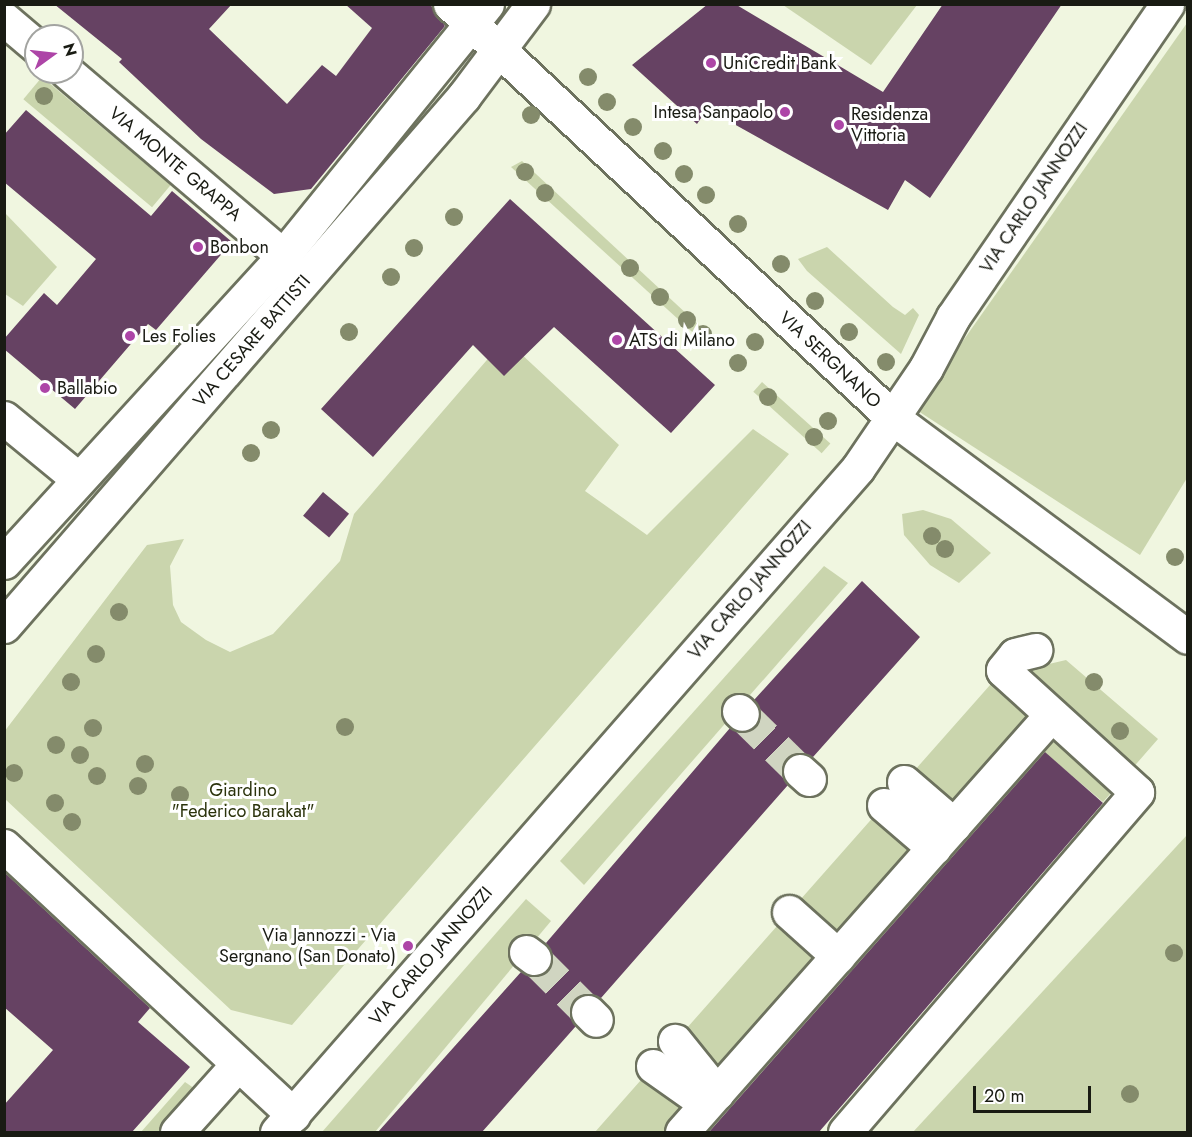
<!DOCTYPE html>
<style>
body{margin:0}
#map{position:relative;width:1192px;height:1137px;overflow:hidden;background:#f0f6e0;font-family:Jost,sans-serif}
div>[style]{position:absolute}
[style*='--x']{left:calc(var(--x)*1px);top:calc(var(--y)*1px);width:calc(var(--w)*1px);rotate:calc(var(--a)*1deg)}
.green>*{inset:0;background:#cad5ad;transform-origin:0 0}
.building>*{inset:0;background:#664263;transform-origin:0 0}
.street-tunnel>*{height:33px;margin-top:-16.5px;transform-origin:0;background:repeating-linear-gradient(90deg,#d0d5c1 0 33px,transparent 0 49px)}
.roads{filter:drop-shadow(2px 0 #6d725e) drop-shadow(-2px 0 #6d725e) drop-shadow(0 2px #6d725e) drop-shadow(0 -2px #6d725e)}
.street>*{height:33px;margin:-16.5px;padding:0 16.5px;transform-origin:16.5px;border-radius:16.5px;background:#fff}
.trees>*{width:18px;height:18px;margin:-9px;border-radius:50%;background:#848b6b}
.dots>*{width:16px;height:16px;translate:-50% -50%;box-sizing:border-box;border:3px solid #fff;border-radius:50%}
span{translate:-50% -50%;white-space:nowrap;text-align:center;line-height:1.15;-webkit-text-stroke:6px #fff;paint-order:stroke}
.poi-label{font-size:18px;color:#191b13}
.left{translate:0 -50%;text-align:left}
.right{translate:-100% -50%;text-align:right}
.street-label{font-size:18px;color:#191b13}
.park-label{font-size:18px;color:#2b330c}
.frame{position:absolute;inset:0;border:6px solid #191b13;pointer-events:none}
.north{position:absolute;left:24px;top:24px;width:60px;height:60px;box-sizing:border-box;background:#fff;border:2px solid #a3a4a1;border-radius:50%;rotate:75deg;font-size:16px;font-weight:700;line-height:24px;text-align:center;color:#191b13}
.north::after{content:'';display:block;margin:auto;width:21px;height:27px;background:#ad45a7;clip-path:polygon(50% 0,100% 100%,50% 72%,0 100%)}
.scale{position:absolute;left:973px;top:1086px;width:118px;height:27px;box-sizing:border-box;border:3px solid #191b13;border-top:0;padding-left:8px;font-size:18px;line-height:21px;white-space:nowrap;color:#191b13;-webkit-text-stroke:4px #fff;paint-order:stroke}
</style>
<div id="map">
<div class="green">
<div style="clip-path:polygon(783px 5px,917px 5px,871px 65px)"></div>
<div style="clip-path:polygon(1187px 23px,1187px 478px,1140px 555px,915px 409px)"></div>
<div style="left:42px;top:77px;width:168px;height:29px;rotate:40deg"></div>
<div style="clip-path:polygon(522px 161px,717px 342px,712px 350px,511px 167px)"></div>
<div style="clip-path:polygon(5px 213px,57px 267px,23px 306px,5px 294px)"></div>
<div style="clip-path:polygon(827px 247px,893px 307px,905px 315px,913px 308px,919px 315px,901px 354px,807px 271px,798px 259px)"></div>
<div style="clip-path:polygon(505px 339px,619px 445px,585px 491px,647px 535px,753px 429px,789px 454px,292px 1025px,231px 1010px,5px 799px,4px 732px,147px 545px,184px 539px,170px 566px,173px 605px,181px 622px,206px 640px,230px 652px,273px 634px,340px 561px,354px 514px)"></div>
<div style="left:762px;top:382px;width:92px;height:13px;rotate:42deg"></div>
<div style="clip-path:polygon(923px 510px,951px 519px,991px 553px,959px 583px,930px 565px,904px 535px,902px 514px)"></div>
<div style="clip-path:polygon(824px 566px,848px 583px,584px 885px,560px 861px)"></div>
<div style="clip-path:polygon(1066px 660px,1158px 739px,1103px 802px,1045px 753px,709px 1132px,595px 1132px,998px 676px)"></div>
<div style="clip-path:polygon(1187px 835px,1187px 1132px,913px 1132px)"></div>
<div style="clip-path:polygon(526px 899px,551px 921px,375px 1132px,322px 1132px)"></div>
<div style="clip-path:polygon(185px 1082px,201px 1093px,166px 1132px,141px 1132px)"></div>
</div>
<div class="building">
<div style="clip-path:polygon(54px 4px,232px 4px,209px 29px,287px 104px,322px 65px,336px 76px,372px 28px,345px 4px,430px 4px,445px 26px,311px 189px,274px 194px,201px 139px,119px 62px,122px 59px)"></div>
<div style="clip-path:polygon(708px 4px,735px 4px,883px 92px,943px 4px,1062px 4px,930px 198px,905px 180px,888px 210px,707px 109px,697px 124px,632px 65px)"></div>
<div style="clip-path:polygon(26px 110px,151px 216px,172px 191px,232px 242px,156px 330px,148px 324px,75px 409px,4px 349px,4px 339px,44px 293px,57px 305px,96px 259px,4px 182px,4px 135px)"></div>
<div style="clip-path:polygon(510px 199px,715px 385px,671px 433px,554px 327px,504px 376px,473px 345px,373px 457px,321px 409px)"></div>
<div style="left:323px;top:492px;width:34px;height:31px;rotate:40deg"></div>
<div style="clip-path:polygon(862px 581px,920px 637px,813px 757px,795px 753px,786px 759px,782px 776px,788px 785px,601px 998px,584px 994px,574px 999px,570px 1016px,576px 1026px,482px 1132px,378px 1132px,521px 972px,532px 977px,549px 970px,553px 960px,546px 943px,730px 728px,746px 732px,756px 727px,760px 710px,754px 700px)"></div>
<div style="clip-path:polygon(1045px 752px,1103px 803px,819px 1132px,709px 1132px)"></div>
<div style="clip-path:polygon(4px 872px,150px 1008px,138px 1022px,190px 1067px,132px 1132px,4px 1132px,4px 1105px,53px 1050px,4px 1007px)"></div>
</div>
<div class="street-tunnel">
<div style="--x:742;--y:714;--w:81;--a:44.5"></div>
<div style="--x:534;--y:958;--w:76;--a:45"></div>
</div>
<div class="roads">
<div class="street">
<div style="--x:450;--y:4;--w:606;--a:43.06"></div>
<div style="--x:893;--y:418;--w:367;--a:36.6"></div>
<div style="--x:4;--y:19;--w:42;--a:40.2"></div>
<div style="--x:67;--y:72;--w:284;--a:40.4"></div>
<div style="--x:4;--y:418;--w:94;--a:39.4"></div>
<div style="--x:4;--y:562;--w:414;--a:-47.6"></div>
<div style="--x:283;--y:256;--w:324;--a:-51"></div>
<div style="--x:4;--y:626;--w:702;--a:-49.04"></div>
<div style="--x:464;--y:96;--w:115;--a:-53.1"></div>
<div style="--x:739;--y:711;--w:4;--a:45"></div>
<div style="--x:800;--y:771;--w:12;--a:42"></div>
<div style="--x:904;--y:782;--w:66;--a:40.7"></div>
<div style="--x:884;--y:805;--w:66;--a:40.7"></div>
<div style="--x:4;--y:846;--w:395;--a:42.9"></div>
<div style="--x:789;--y:912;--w:66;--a:41.9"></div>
<div style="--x:526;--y:952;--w:10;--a:37"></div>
<div style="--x:588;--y:1012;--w:11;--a:45"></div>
<div style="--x:653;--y:1066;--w:59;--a:35.3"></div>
<div style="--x:701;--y:1100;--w:17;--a:-24"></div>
<div style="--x:717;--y:1093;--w:67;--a:-128.9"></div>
<div style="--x:177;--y:1132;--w:91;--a:-48.1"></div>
<div style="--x:277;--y:1132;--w:882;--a:-48.81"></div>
<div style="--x:858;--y:468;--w:121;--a:-55.8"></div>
<div style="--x:926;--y:368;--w:58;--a:-62.1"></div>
<div style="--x:953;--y:317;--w:379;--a:-55.6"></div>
<div style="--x:682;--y:1132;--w:557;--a:-48.49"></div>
<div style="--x:845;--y:1132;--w:448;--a:-49.3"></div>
<div style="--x:1137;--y:792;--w:181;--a:-137.7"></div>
<div style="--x:1003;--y:670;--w:19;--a:-51"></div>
<div style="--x:1015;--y:655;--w:21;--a:-14"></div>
</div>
</div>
<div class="trees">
<div style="left:588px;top:77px"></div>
<div style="left:44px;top:96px"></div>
<div style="left:607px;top:102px"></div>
<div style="left:531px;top:115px"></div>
<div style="left:633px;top:127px"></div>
<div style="left:663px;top:151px"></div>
<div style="left:525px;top:172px"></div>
<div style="left:684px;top:174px"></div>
<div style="left:545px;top:193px"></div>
<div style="left:706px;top:195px"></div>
<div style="left:454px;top:217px"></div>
<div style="left:738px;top:224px"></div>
<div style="left:414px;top:248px"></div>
<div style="left:781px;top:264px"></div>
<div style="left:630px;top:268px"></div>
<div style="left:391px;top:277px"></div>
<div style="left:660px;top:297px"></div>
<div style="left:815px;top:301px"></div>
<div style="left:687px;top:320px"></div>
<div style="left:349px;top:332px"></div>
<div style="left:849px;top:332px"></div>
<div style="left:703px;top:334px"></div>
<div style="left:755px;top:342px"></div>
<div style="left:886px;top:362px"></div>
<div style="left:738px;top:363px"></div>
<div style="left:768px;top:397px"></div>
<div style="left:828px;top:421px"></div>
<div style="left:271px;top:430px"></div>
<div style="left:814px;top:437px"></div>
<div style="left:251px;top:453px"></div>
<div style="left:932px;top:536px"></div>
<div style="left:945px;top:549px"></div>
<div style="left:1175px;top:557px"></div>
<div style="left:119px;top:612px"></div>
<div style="left:96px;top:654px"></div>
<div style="left:71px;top:682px"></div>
<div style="left:1094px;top:682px"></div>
<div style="left:345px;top:727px"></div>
<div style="left:93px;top:728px"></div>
<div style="left:1120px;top:731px"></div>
<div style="left:56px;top:745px"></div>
<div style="left:80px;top:755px"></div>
<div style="left:145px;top:764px"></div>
<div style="left:14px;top:773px"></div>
<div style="left:97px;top:776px"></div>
<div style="left:138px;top:786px"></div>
<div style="left:180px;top:795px"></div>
<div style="left:55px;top:803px"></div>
<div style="left:72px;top:822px"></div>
<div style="left:1174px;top:953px"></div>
<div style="left:1130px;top:1094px"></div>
</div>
<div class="dots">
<div style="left:711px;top:63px;background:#ad45a7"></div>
<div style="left:785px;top:112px;background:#ad45a7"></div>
<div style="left:839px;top:125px;background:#ad45a7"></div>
<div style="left:198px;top:247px;background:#ad45a7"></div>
<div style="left:130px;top:336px;background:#ad45a7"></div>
<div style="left:617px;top:340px;background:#ad45a7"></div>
<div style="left:45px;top:388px;background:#ad45a7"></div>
<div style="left:408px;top:946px;background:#ad45a7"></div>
</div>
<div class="poi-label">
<span class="left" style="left:723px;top:63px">UniCredit Bank</span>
<span class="right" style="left:773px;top:112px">Intesa Sanpaolo</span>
<span class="left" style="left:851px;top:125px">Residenza<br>Vittoria</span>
<span class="left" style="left:210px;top:247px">Bonbon</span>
<span class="left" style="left:142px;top:336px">Les Folies</span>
<span class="left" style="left:629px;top:340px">ATS di Milano</span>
<span class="left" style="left:57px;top:388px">Ballabio</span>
<span class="right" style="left:396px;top:946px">Via Jannozzi - Via<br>Sergnano (San Donato)</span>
</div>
<div class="street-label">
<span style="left:175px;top:164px;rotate:40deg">VIA MONTE GRAPPA</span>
<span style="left:1034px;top:198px;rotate:-56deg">VIA CARLO JANNOZZI</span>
<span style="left:252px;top:341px;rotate:-49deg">VIA CESARE BATTISTI</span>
<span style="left:830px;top:360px;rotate:43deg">VIA SERGNANO</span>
<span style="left:750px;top:590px;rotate:-49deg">VIA CARLO JANNOZZI</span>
<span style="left:431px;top:956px;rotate:-49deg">VIA CARLO JANNOZZI</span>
</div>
<div class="park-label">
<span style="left:243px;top:801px">Giardino<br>"Federico Barakat"</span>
</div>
<div class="frame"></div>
<div class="north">N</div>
<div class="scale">20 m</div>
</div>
